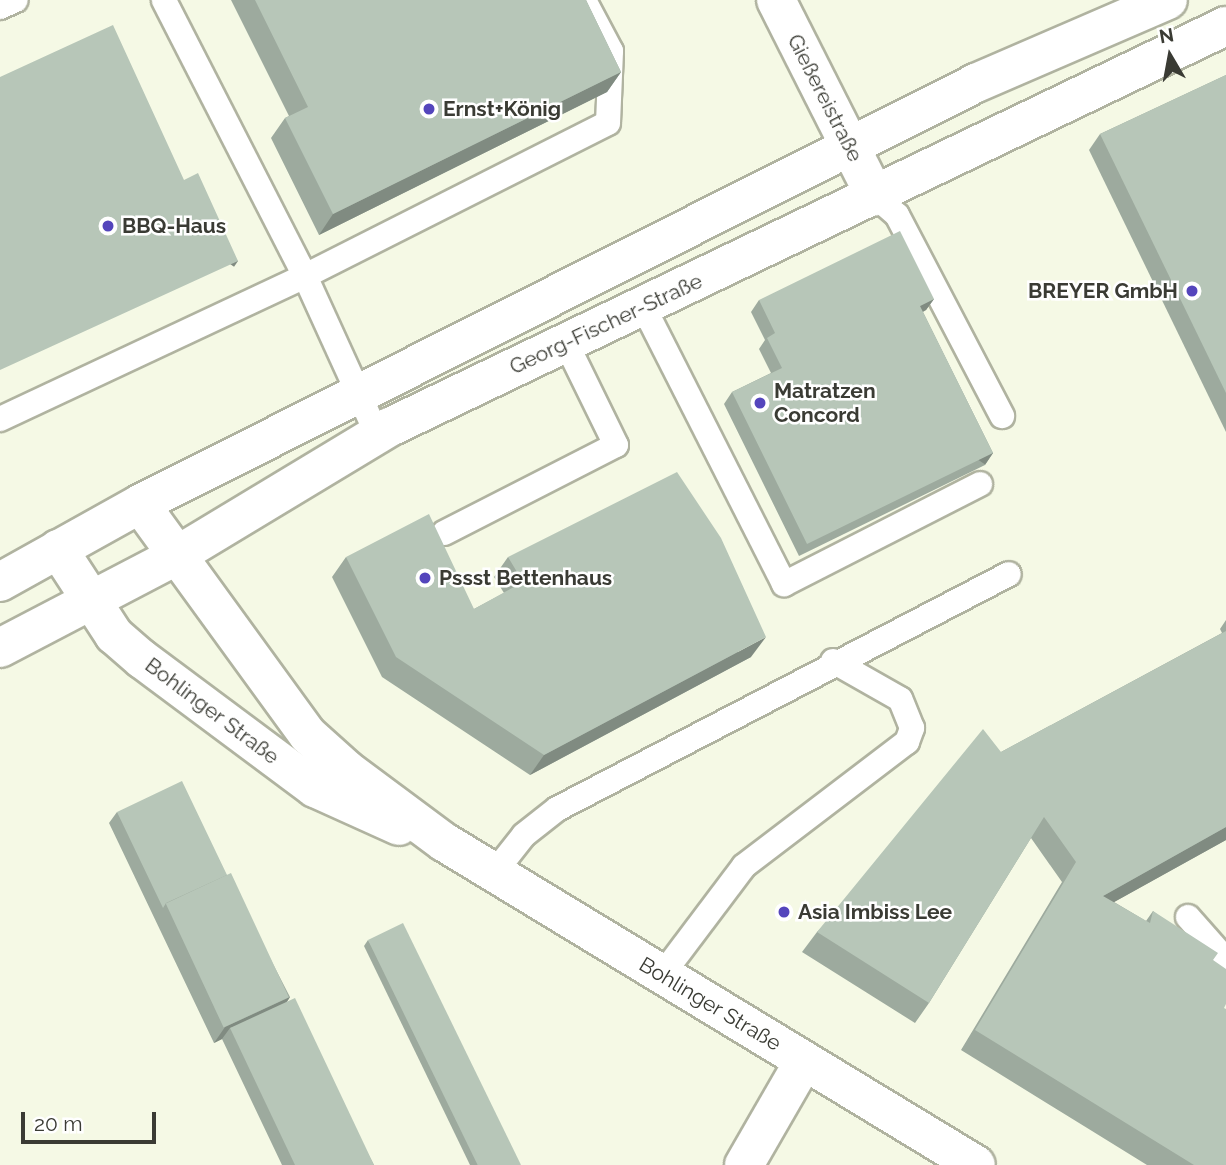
<!DOCTYPE html>
<meta charset="utf-8">
<style>
body{margin:0}
#map{position:relative;width:1226px;height:1165px;overflow:hidden;background:#f5f9e5;font-family:Raleway,sans-serif}
div>[style]{position:absolute}
[style*='--x']{left:calc(var(--x)*1px);top:calc(var(--y)*1px);width:calc(var(--w)*1px);rotate:calc(var(--a)*1deg)}
.roads{filter:drop-shadow(2px 0 #b0b3a0) drop-shadow(-2px 0 #b0b3a0) drop-shadow(0 2px #b0b3a0) drop-shadow(0 -2px #b0b3a0)}
.service>*{height:24px;margin:-12px;padding:0 12px;transform-origin:12px;border-radius:12px;background:#fff}
.minor>*{height:38px;margin:-19px;padding:0 19px;transform-origin:19px;border-radius:19px;background:#fff}
.tertiary>*{height:38px;margin:-19px;padding:0 19px;transform-origin:19px;border-radius:19px;background:#fff}
.secondary>*{height:38px;margin:-19px;padding:0 19px;transform-origin:19px;border-radius:19px;background:#fff}
.wall>*{inset:0;background:#9daa9e}
.shaded-wall>*{inset:0;background:#808b81;transform-origin:0 0}
.building>*{inset:0;background:#b7c6b8;transform-origin:0 0}
.dots>*{width:19px;height:19px;translate:-50% -50%;box-sizing:border-box;border:4px solid #fff;border-radius:50%}
span{translate:-50% -50%;white-space:nowrap;text-align:center;line-height:1.15;-webkit-text-stroke:5px #fff;paint-order:stroke}
.street-label{font-size:21px;color:#3a3b34}
.poi-label{font-size:21px;color:#3a3b34;font-weight:700}
.left{translate:0 -50%;text-align:left}
.right{translate:-100% -50%;text-align:right}
.north{position:absolute;left:1135px;top:21px;width:70px;height:70px;-webkit-text-stroke:5px #fff;paint-order:stroke;rotate:350deg;font-size:19px;font-weight:700;line-height:28px;text-align:center;color:#3a3b34}
.north::after{content:'';display:block;margin:auto;width:24px;height:32px;background:#3a3b34;clip-path:polygon(50% 0,100% 100%,50% 72%,0 100%)}
.scale{position:absolute;left:21px;top:1112px;width:135px;height:32px;box-sizing:border-box;border:4px solid #3a3b34;border-top:0;padding-left:9px;font-size:21px;line-height:24px;white-space:nowrap;color:#3a3b34;-webkit-text-stroke:5px #fff;paint-order:stroke}
</style>
<div id="map">
<div class="roads">
<div class="service">
<div style="--x:0;--y:7;--w:17;--a:-24"></div>
<div style="--x:875;--y:196;--w:29;--a:41"></div>
<div style="--x:897;--y:215;--w:227;--a:62.4"></div>
<div style="--x:643;--y:306;--w:312;--a:63.1"></div>
<div style="--x:784;--y:584;--w:220;--a:-27"></div>
<div style="--x:0;--y:419;--w:337;--a:-25.1"></div>
<div style="--x:305;--y:276;--w:310;--a:-117.1"></div>
<div style="--x:377;--y:434;--w:174;--a:-114.5"></div>
<div style="--x:305;--y:276;--w:339;--a:-26.8"></div>
<div style="--x:608;--y:123;--w:72;--a:-87.6"></div>
<div style="--x:611;--y:51;--w:58;--a:-117.9"></div>
<div style="--x:444;--y:533;--w:193;--a:-27.1"></div>
<div style="--x:616;--y:445;--w:114;--a:-116.1"></div>
<div style="--x:494;--y:873;--w:48;--a:-51.7"></div>
<div style="--x:524;--y:835;--w:42;--a:-38.2"></div>
<div style="--x:557;--y:809;--w:509;--a:-27.47"></div>
<div style="--x:1188;--y:917;--w:57;--a:48.5"></div>
<div style="--x:662;--y:975;--w:136;--a:-53"></div>
<div style="--x:744;--y:866;--w:205;--a:-37.3"></div>
<div style="--x:907;--y:742;--w:15;--a:-70"></div>
<div style="--x:912;--y:728;--w:31;--a:-112"></div>
<div style="--x:900;--y:699;--w:77;--a:-150.4"></div>
</div>
<div class="minor">
<div style="--x:776;--y:0;--w:220;--a:63.2"></div>
<div style="--x:744;--y:1165;--w:120;--a:-60"></div>
</div>
<div class="tertiary">
<div style="--x:140;--y:504;--w:286;--a:54"></div>
<div style="--x:308;--y:735;--w:52;--a:41.9"></div>
<div style="--x:347;--y:770;--w:121;--a:36.6"></div>
<div style="--x:444;--y:842;--w:622;--a:31.26"></div>
<div style="--x:58;--y:549;--w:103;--a:56.9"></div>
<div style="--x:114;--y:635;--w:37;--a:41"></div>
<div style="--x:142;--y:659;--w:216;--a:36.7"></div>
<div style="--x:315;--y:788;--w:92;--a:24.3"></div>
</div>
<div class="secondary">
<div style="--x:0;--y:582;--w:160;--a:-29.1"></div>
<div style="--x:140;--y:504;--w:936;--a:-26.73"></div>
<div style="--x:976;--y:83;--w:209;--a:-23.4"></div>
<div style="--x:0;--y:648;--w:199;--a:-27.6"></div>
<div style="--x:176;--y:556;--w:250;--a:-31.1"></div>
<div style="--x:390;--y:427;--w:927;--a:-25.63"></div>
</div>
</div>
<div class="wall">
<div style="clip-path:polygon(231px 0,586px 0,621px 72px,607px 92px,319px 235px,271px 138px,285px 118px,289px 116px)"></div>
<div style="clip-path:polygon(1226px 75px,1226px 432px,1089px 150px,1100px 134px)"></div>
<div style="clip-path:polygon(934px 299px,926px 310px,923px 312px,993px 453px,985px 465px,799px 556px,724px 404px,732px 392px,771px 373px,759px 349px,765px 340px,751px 312px,759px 300px)"></div>
<div style="clip-path:polygon(346px 557px,474px 609px,504px 593px,494px 577px,508px 557px,751px 657px,530px 775px,382px 677px,332px 577px)"></div>
<div style="clip-path:polygon(1226px 620px,1226px 840px,1114px 902px,1146px 921px,1153px 911px,1213px 960px,1224px 1008px,1226px 1165px,1147px 1165px,961px 1050px,1062px 882px,1031px 838px,929px 1003px,915px 1023px,802px 952px,817px 932px,1001px 752px,1222px 633px,1220px 629px)"></div>
<div style="clip-path:polygon(117px 812px,227px 875px,290px 997px,287px 1002px,374px 1165px,282px 1165px,222px 1039px,214px 1043px,109px 823px)"></div>
<div style="clip-path:polygon(368px 940px,520px 1165px,470px 1165px,364px 946px)"></div>
</div>
<div class="shaded-wall">
<div style="clip-path:polygon(621px 72px,607px 92px,319px 235px,333px 214px)"></div>
<div style="left:238px;top:261px;width:7px;height:262px;rotate:124deg"></div>
<div style="clip-path:polygon(934px 299px,926px 310px,912px 317px,920px 306px)"></div>
<div style="left:993px;top:453px;width:14px;height:207px;rotate:124deg"></div>
<div style="clip-path:polygon(766px 637px,751px 657px,530px 775px,544px 755px)"></div>
<div style="clip-path:polygon(1226px 827px,1226px 840px,1089px 916px,1103px 896px)"></div>
<div style="clip-path:polygon(290px 997px,279px 1013px,230px 1028px,222px 1039px,214px 1043px,225px 1027px)"></div>
</div>
<div class="building">
<div style="clip-path:polygon(255px 0,586px 0,621px 72px,333px 214px,285px 118px,308px 107px)"></div>
<div style="clip-path:polygon(113px 25px,184px 180px,198px 173px,238px 261px,0 370px,0 77px)"></div>
<div style="clip-path:polygon(1226px 75px,1226px 393px,1100px 134px)"></div>
<div style="clip-path:polygon(900px 231px,934px 299px,920px 306px,993px 453px,807px 544px,732px 392px,782px 368px,767px 338px,775px 333px,759px 300px)"></div>
<div style="clip-path:polygon(677px 472px,721px 538px,766px 637px,544px 755px,396px 657px,346px 557px,429px 514px,474px 609px,523px 582px,508px 557px)"></div>
<div style="clip-path:polygon(1226px 631px,1226px 827px,1103px 896px,1150px 923px,1153px 911px,1218px 953px,1213px 960px,1226px 969px,1226px 1004px,1224px 1008px,1226px 1009px,1226px 1165px,1194px 1165px,975px 1030px,1076px 862px,1044px 817px,929px 1003px,817px 932px,983px 729px,1001px 752px)"></div>
<div style="clip-path:polygon(182px 781px,227px 875px,166px 903px,163px 908px,117px 812px)"></div>
<div style="left:231px;top:873px;width:137px;height:72px;rotate:65deg"></div>
<div style="left:403px;top:923px;width:269px;height:39px;rotate:64deg"></div>
<div style="clip-path:polygon(295px 998px,374px 1165px,295px 1165px,230px 1028px)"></div>
</div>
<div class="dots">
<div style="left:429px;top:109px;background:#5445bc"></div>
<div style="left:108px;top:226px;background:#5445bc"></div>
<div style="left:1192px;top:291px;background:#5445bc"></div>
<div style="left:760px;top:403px;background:#5445bc"></div>
<div style="left:425px;top:578px;background:#5445bc"></div>
<div style="left:784px;top:912px;background:#5445bc"></div>
</div>
<div class="street-label">
<span style="left:825px;top:98px;rotate:63deg">Gießereistraße</span>
<span style="left:606px;top:324px;rotate:-25deg">Georg-Fischer-Straße</span>
<span style="left:212px;top:711px;rotate:37deg">Bohlinger Straße</span>
<span style="left:710px;top:1004px;rotate:31deg">Bohlinger Straße</span>
</div>
<div class="poi-label">
<span class="left" style="left:443px;top:109px">Ernst+König</span>
<span class="left" style="left:122px;top:226px">BBQ-Haus</span>
<span class="right" style="left:1178px;top:291px">BREYER GmbH</span>
<span class="left" style="left:774px;top:403px">Matratzen<br>Concord</span>
<span class="left" style="left:439px;top:578px">Pssst Bettenhaus</span>
<span class="left" style="left:798px;top:912px">Asia Imbiss Lee</span>
</div>
<div class="north">N</div>
<div class="scale">20 m</div>
</div>
